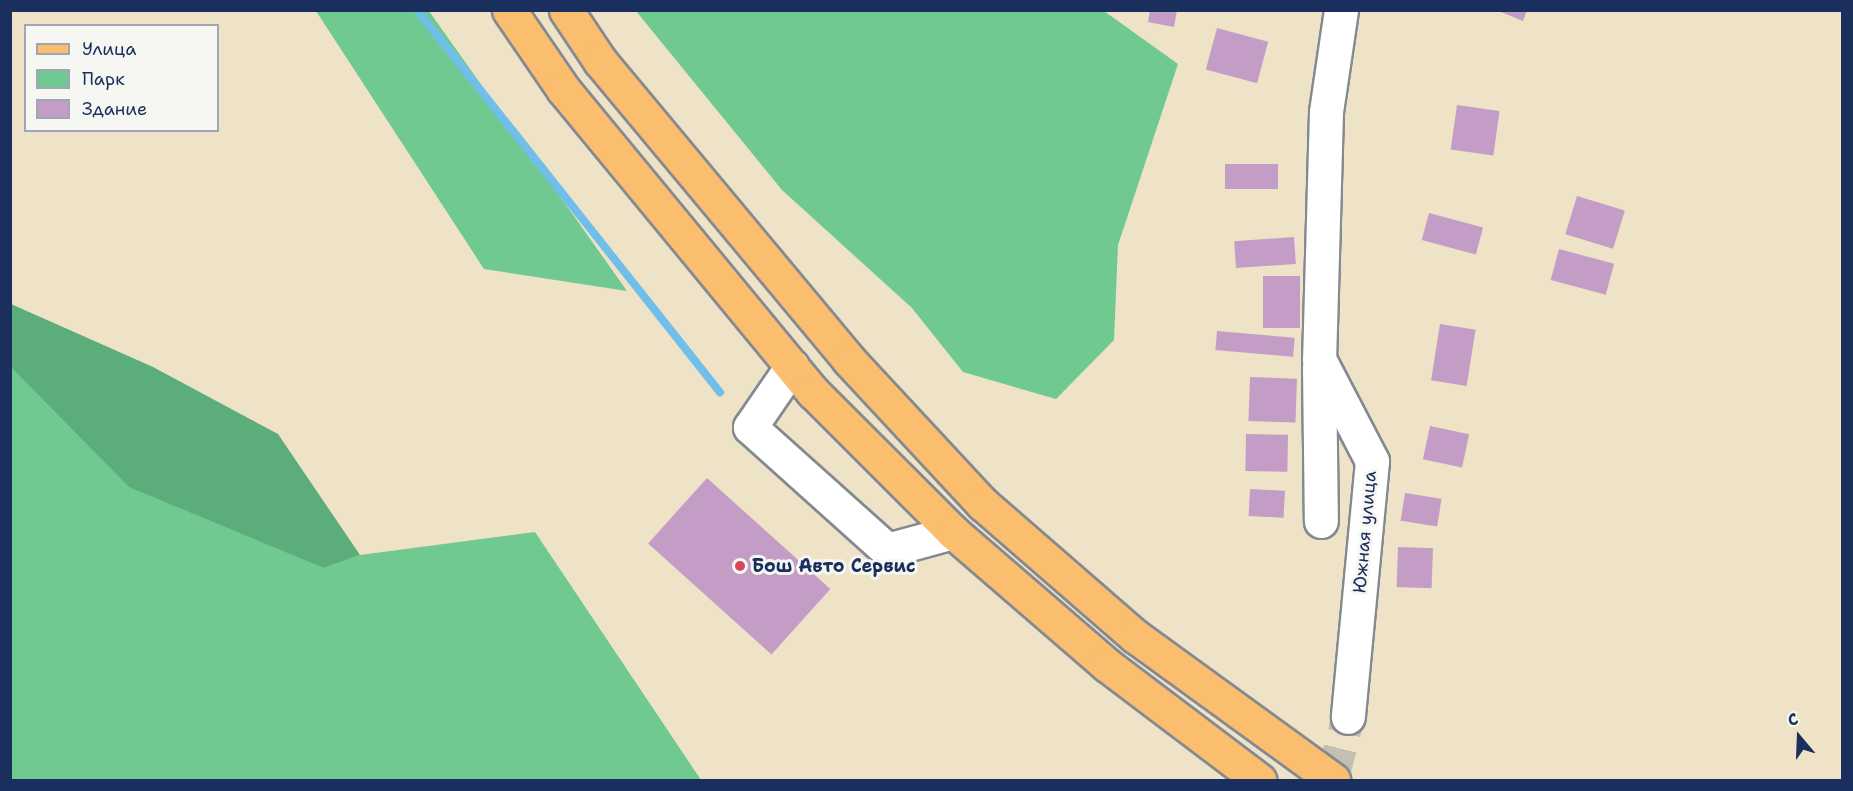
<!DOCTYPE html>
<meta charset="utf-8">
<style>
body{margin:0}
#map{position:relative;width:1853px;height:791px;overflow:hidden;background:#eee3c6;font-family:"Shantell Sans",sans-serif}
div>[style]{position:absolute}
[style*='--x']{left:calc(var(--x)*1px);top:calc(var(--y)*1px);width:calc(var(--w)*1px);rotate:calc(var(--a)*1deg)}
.green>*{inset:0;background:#6fc991}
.forest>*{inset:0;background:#5bad7b}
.stream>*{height:8px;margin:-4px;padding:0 4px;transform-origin:4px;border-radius:4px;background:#70bfeb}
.building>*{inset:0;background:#c39dc6;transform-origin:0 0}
.minor-tunnel>*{height:33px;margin-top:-16.5px;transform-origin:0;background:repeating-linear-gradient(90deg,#c4bfb1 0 33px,transparent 0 49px)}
.roads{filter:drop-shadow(2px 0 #848992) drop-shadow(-2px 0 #848992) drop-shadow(0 2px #848992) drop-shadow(0 -2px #848992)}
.minor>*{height:33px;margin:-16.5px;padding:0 16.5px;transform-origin:16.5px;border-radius:16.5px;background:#fff}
.major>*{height:33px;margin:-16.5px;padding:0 16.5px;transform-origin:16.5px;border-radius:16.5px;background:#fbbd6e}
.dots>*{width:16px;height:16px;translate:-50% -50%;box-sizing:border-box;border:3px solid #f6f6f2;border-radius:50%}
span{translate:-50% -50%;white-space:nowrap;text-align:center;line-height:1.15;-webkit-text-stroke:6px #f6f6f2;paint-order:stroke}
.street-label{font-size:18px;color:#1b2f5e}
.poi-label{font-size:18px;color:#1b2f5e;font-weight:700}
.left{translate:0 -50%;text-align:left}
.frame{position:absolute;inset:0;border:12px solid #1b2f5e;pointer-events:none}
.legend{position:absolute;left:24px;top:24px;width:195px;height:108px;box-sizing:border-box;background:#f6f6f2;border:2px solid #9ea6b7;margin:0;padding:8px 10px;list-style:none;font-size:18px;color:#1b2f5e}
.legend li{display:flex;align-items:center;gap:12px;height:30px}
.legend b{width:30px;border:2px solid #9ea6b7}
.north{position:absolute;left:1769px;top:707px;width:60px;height:60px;-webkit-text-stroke:4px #f6f6f2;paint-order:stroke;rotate:341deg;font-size:16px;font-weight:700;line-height:24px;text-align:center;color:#1b2f5e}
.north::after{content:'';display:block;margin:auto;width:21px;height:27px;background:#1b2f5e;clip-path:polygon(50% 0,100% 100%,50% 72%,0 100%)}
</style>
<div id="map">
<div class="green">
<div style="clip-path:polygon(316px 11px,429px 11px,627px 291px,484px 269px)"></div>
<div style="clip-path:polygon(636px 11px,1104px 11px,1178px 64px,1118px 245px,1114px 340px,1056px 399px,963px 372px,912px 308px,782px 190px)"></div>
<div style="clip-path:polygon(11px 367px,324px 568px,360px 555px,535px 532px,701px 780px,11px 780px)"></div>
</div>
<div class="forest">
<div style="clip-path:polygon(11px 304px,153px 367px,278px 434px,360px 555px,324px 568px,129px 487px,11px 367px)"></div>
</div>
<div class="stream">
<div style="--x:417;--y:10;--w:488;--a:51.6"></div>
</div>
<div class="building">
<div style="clip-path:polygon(1150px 10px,1177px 10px,1174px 27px,1148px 22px)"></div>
<div style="clip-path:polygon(1496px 10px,1527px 10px,1523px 21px)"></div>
<div style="left:1217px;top:28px;width:53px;height:43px;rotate:15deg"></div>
<div style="left:1457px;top:105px;width:43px;height:45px;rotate:8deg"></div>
<div style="left:1225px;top:164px;width:53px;height:25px"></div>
<div style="left:1577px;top:196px;width:50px;height:40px;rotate:17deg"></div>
<div style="left:1429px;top:213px;width:56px;height:28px;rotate:15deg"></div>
<div style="left:1294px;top:237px;width:27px;height:60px;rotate:86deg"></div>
<div style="left:1559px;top:249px;width:57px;height:32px;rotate:15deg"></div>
<div style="left:1263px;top:276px;width:37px;height:52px"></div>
<div style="left:1440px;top:324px;width:36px;height:57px;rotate:9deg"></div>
<div style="left:1217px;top:331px;width:78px;height:19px;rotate:5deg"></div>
<div style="left:1250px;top:377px;width:47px;height:44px;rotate:2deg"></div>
<div style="left:1430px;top:426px;width:40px;height:34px;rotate:12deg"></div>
<div style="left:1246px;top:434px;width:42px;height:37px;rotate:1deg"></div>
<div style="left:707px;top:478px;width:166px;height:88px;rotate:42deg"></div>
<div style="left:1250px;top:489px;width:35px;height:27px;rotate:3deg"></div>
<div style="left:1405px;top:493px;width:37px;height:28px;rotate:9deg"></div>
<div style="left:1398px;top:547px;width:35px;height:40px;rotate:2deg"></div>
</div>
<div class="minor-tunnel">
<div style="--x:1332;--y:780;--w:65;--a:-75.7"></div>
</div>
<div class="roads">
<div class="minor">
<div style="--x:1341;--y:10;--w:103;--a:98.4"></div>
<div style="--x:1326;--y:112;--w:247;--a:91.6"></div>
<div style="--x:1319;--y:359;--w:115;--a:62.5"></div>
<div style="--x:1372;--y:461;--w:257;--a:95.4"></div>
<div style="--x:792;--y:366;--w:74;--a:124.5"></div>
<div style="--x:750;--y:427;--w:184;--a:41.9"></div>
<div style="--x:887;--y:550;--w:68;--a:-15.3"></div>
<div style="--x:1319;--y:367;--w:154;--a:89.3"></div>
</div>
<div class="major">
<div style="--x:509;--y:10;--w:96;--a:55.6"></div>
<div style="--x:563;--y:89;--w:393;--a:50.5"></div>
<div style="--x:813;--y:392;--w:198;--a:45"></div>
<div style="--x:953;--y:532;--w:203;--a:40.8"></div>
<div style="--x:1107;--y:665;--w:191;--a:37.1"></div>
<div style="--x:566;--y:10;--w:61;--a:56.3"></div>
<div style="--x:600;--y:61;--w:389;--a:50.2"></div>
<div style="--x:849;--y:360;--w:197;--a:47.1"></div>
<div style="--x:983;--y:504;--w:201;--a:41"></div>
<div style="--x:1135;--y:636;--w:245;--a:36"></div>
</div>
</div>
<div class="dots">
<div style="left:740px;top:566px;background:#d1495b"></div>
</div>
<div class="street-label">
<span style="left:1365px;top:532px;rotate:-85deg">Южная улица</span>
</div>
<div class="poi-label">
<span class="left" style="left:752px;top:566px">Бош Авто Сервис</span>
</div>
<div class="frame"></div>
<ul class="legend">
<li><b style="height:8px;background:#fbbd6e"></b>Улица</li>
<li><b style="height:16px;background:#6fc991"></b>Парк</li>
<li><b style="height:16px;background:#c39dc6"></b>Здание</li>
</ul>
<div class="north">С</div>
</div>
